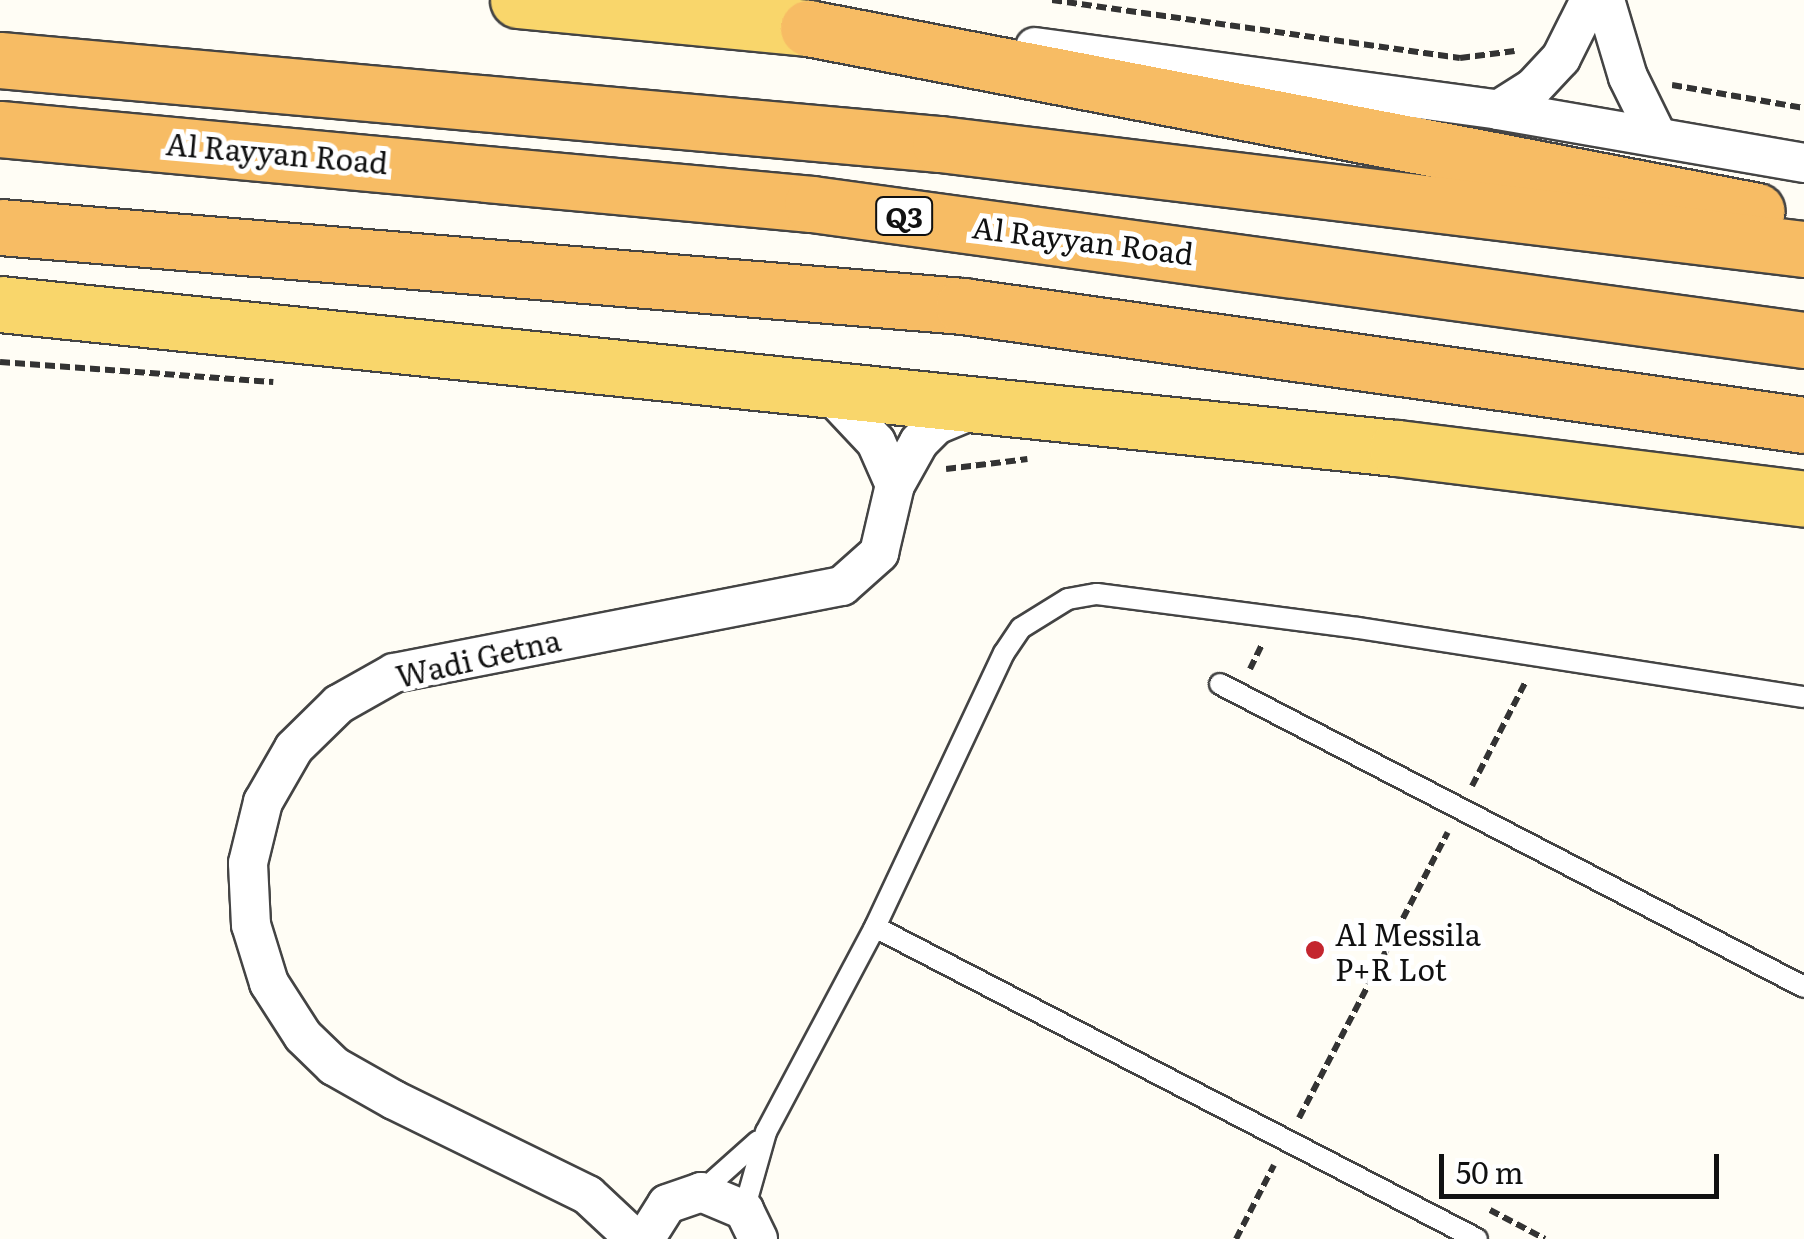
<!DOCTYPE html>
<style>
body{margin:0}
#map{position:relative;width:1804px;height:1239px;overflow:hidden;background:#fffdf5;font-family:Literata,serif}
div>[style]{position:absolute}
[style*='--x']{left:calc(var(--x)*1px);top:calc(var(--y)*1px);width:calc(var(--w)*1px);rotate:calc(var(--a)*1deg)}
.path>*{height:6px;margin-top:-3px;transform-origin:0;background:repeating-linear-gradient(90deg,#333 0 10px,transparent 0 15px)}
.roads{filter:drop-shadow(2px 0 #444) drop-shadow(-2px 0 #444) drop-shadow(0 2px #444) drop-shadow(0 -2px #444)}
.service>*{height:20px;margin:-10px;padding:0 10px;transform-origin:10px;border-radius:10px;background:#fff}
.minor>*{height:38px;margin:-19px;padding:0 19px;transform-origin:19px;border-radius:19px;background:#fff}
.primary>*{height:55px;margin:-27.5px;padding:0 27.5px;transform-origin:27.5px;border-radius:27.5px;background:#f9d66b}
.trunk>*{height:55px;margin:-27.5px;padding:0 27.5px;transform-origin:27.5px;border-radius:27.5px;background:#f7bc64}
.dots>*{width:28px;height:28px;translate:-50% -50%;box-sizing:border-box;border:5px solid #fff;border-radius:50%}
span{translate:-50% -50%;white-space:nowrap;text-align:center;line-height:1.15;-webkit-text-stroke:10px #fff;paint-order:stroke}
.shield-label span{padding:2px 8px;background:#fff;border:2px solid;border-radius:8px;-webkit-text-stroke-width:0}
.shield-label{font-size:28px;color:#111;font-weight:700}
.street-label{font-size:30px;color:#111}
.poi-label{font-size:30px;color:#111}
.left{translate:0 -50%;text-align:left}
.scale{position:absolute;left:1439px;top:1154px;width:280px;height:45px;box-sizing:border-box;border:5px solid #111;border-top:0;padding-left:12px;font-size:30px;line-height:35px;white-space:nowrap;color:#111;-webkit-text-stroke:8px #fff;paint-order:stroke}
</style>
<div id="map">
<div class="path">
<div style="--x:1052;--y:0;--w:412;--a:8.1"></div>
<div style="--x:1460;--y:58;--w:55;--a:-7.3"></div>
<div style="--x:1672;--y:85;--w:134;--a:9.9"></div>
<div style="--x:0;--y:362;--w:274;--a:4.2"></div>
<div style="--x:946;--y:469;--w:82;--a:-7"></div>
<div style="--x:1250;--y:669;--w:28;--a:-64"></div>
<div style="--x:1472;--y:786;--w:118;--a:-62.8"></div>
<div style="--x:1299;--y:1118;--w:322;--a:-62.5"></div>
<div style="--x:1490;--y:1210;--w:62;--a:27.8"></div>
<div style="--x:1236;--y:1239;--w:83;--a:-62.8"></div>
</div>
<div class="roads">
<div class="service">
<div style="--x:1220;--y:684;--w:658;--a:27.42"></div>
<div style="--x:875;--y:927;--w:678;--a:27.4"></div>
<div style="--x:701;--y:1192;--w:76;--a:-41.8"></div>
<div style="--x:744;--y:1210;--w:81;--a:-74.2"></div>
<div style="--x:766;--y:1132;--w:232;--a:-62"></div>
<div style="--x:875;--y:927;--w:303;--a:-64.8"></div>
<div style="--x:1004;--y:653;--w:30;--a:-56"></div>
<div style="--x:1021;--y:628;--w:55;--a:-31.7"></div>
<div style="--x:1068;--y:599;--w:29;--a:-10"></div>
<div style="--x:1097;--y:594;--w:263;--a:7.4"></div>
<div style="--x:1358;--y:628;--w:451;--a:8.8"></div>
</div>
<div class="minor">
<div style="--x:1605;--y:0;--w:80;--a:73.4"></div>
<div style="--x:1628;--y:77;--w:66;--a:63.8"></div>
<div style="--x:1035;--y:47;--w:467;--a:7.7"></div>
<div style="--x:1498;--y:110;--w:311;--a:9.8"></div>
<div style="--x:1498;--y:110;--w:41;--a:-32.2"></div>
<div style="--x:1533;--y:88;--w:41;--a:-47"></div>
<div style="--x:1561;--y:58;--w:65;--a:-63.4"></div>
<div style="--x:827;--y:390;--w:71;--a:46.7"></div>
<div style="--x:876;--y:442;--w:47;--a:66.2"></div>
<div style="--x:635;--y:1239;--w:64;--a:-136.9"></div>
<div style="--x:588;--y:1195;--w:216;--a:-153.9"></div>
<div style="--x:394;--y:1100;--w:69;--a:-150.5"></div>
<div style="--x:334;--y:1066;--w:43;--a:-135.9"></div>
<div style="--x:303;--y:1036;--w:63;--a:-122.7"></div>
<div style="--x:269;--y:983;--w:61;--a:-107.2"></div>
<div style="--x:251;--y:925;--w:62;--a:-92.8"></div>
<div style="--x:248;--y:863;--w:63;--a:-76.2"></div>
<div style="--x:263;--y:802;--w:62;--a:-60.1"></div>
<div style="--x:294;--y:748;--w:63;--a:-44.4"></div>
<div style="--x:339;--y:704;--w:63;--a:-29.4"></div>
<div style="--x:394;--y:673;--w:456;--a:-11"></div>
<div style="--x:842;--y:586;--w:50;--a:-41.7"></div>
<div style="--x:879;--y:553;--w:70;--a:-76.8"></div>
<div style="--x:895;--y:485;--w:49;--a:-60.8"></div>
<div style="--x:919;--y:442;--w:24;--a:-45"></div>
<div style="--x:936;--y:425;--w:47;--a:-22.7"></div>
<div style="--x:645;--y:1239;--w:41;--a:-57.8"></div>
<div style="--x:667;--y:1204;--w:36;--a:-19"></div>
<div style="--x:701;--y:1192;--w:47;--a:22.7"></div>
<div style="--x:744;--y:1210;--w:32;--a:64"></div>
</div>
<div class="primary">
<div style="--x:518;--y:0;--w:291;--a:5.5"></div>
<div style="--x:0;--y:304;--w:1404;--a:5.89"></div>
<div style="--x:1397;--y:448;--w:410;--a:7.1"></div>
</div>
<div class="trunk">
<div style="--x:808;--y:28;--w:966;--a:10.91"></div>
<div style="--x:0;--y:60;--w:944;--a:5.11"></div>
<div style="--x:940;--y:144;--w:870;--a:6.93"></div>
<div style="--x:0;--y:129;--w:815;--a:5.28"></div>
<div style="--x:812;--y:204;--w:1001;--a:7.81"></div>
<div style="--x:0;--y:227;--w:966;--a:4.69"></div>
<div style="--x:963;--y:306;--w:849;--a:8.05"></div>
</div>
</div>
<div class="dots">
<div style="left:1315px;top:950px;background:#c4262e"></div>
</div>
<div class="shield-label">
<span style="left:904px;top:216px">Q3</span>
</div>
<div class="street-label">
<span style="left:277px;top:152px;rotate:5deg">Al Rayyan Road</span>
<span style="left:1083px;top:239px;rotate:7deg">Al Rayyan Road</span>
<span style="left:478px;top:657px;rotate:-13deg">Wadi Getna</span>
</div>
<div class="poi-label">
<span class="left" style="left:1335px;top:950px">Al Messila<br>P+R Lot</span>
</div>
<div class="scale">50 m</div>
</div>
